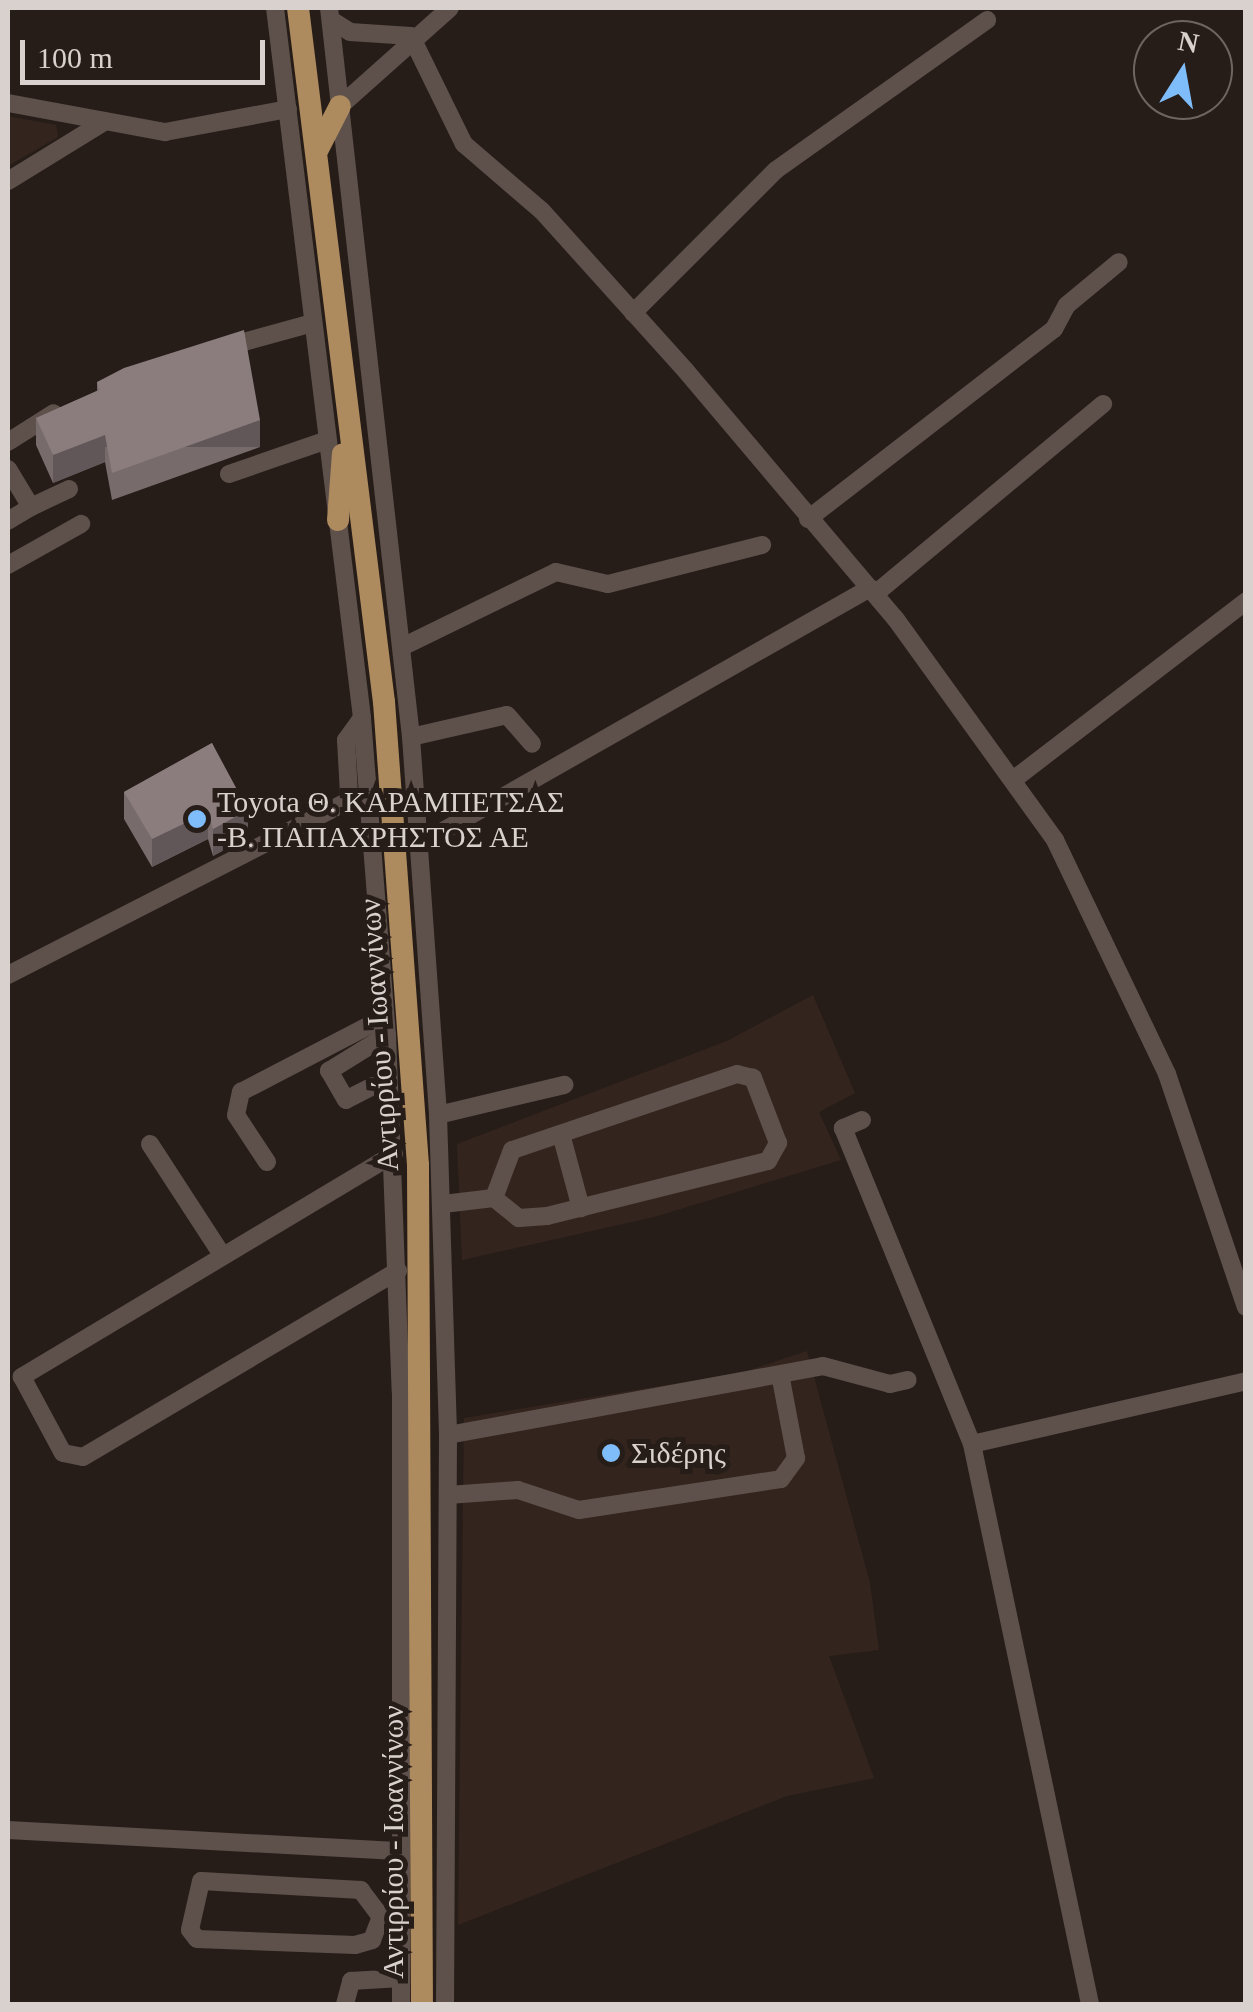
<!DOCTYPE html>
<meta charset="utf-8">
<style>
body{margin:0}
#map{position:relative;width:1253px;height:2012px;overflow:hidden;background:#271d18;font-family:Georgia,serif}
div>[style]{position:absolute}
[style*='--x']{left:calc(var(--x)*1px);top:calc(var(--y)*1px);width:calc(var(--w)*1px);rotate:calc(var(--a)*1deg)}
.built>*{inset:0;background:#34241e}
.minor>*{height:18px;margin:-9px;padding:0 9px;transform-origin:9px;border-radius:9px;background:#5e514c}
.major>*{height:22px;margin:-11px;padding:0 11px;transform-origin:11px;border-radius:11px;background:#ae8b5f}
.wall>*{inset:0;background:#786b6c}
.shaded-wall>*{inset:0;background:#615758;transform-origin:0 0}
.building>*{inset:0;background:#8b7c7d}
.dots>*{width:28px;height:28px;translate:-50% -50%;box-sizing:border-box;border:5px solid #271d18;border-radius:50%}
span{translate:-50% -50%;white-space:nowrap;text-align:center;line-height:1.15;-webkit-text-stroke:10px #271d18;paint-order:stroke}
.poi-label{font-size:30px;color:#d9d1ce}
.left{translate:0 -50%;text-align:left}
.street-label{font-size:30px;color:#d9d1ce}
.frame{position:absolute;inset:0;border:10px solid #d9d1ce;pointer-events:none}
.north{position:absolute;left:1133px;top:20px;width:100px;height:100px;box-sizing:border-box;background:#271d18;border:2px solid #6e6561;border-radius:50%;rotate:11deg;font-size:28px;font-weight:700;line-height:40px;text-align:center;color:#d9d1ce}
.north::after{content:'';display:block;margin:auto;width:35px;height:45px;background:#7fbdfa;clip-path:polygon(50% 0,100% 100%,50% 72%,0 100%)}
.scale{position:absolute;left:20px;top:40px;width:245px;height:45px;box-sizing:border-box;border:5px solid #d9d1ce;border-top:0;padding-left:12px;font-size:30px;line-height:35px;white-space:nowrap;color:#d9d1ce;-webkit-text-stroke:8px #271d18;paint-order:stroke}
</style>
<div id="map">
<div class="built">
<div style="clip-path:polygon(8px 116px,56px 125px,58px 137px,8px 166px)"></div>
<div style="clip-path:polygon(813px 995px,855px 1093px,819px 1112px,841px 1160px,654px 1217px,462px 1260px,457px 1144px,727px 1041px)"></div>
<div style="clip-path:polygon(807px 1351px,870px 1583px,879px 1650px,829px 1656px,874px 1778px,787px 1796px,458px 1925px,464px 1418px,741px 1373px)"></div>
</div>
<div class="minor">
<div style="--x:275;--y:8;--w:715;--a:83.01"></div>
<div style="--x:362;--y:718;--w:318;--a:85.5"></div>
<div style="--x:387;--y:1035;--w:357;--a:87.8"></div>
<div style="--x:401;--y:1392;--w:612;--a:90"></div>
<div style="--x:329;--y:8;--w:734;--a:83.58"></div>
<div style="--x:411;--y:737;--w:379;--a:85.9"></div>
<div style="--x:438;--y:1115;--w:320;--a:88.2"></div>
<div style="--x:448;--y:1435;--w:569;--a:90.3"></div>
<div style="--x:331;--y:20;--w:22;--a:32"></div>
<div style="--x:350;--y:32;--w:61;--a:3.8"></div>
<div style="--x:411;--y:36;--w:120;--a:63.9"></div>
<div style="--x:464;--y:144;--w:103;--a:40.7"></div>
<div style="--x:542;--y:211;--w:215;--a:48"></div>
<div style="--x:686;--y:371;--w:324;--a:49.8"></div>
<div style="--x:895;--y:618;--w:274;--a:54.2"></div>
<div style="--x:1055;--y:840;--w:259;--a:64.4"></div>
<div style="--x:1167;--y:1074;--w:246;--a:71.3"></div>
<div style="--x:8;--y:103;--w:160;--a:10.5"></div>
<div style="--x:165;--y:132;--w:125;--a:-10.6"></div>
<div style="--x:340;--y:106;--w:147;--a:-41.7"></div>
<div style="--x:8;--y:181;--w:113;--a:-31.6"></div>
<div style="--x:633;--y:313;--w:202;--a:-45"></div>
<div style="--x:776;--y:170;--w:259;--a:-35.4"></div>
<div style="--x:222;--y:348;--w:94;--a:-15.4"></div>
<div style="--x:8;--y:442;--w:54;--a:-32.2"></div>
<div style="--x:8;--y:469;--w:44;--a:58.8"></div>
<div style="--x:31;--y:507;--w:27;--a:149"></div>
<div style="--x:229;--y:474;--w:104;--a:-19.1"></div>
<div style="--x:31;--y:507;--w:42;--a:-25.3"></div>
<div style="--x:808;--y:519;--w:311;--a:-37.7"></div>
<div style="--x:1054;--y:329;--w:27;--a:-62"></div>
<div style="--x:1067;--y:305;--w:67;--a:-39.6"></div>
<div style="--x:8;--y:565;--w:84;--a:-29.3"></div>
<div style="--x:875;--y:594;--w:297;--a:-39.8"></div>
<div style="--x:402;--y:647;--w:171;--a:-26"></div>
<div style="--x:556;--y:572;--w:53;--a:13"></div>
<div style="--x:608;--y:584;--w:159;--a:-14.2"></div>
<div style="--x:411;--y:737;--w:98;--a:-12.9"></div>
<div style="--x:507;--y:715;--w:38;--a:49"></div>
<div style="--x:1013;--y:780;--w:294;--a:-37.5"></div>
<div style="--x:360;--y:803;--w:14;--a:-141"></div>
<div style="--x:349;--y:794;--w:54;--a:-93.2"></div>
<div style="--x:346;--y:740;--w:27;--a:-54"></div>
<div style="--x:420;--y:844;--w:518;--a:-29.64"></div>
<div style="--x:8;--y:975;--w:386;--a:-27.1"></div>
<div style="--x:373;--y:1086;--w:30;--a:153"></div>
<div style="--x:346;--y:1100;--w:34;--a:-120"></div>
<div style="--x:329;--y:1071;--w:68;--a:-31.8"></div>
<div style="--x:438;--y:1115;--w:130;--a:-13.4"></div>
<div style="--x:862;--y:1120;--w:21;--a:157"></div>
<div style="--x:843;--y:1128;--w:341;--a:67.8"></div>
<div style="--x:561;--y:1134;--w:77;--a:74.9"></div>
<div style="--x:150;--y:1144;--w:132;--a:57"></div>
<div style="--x:394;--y:1154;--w:434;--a:149.1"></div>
<div style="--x:22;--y:1377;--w:86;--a:61.7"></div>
<div style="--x:63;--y:1453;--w:20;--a:11"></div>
<div style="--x:83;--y:1457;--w:366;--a:-30.6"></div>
<div style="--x:267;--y:1162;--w:56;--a:-123.4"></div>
<div style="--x:236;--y:1115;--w:24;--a:-78"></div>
<div style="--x:241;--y:1092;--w:162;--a:-27.5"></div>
<div style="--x:443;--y:1204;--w:51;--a:-6.7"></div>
<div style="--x:494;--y:1198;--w:32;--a:39"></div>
<div style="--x:519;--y:1218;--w:28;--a:-4"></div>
<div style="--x:547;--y:1216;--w:228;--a:-14"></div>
<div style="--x:768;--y:1161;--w:21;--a:-61"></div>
<div style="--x:778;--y:1143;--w:70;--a:-111"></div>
<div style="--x:753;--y:1078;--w:16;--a:-166"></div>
<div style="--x:737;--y:1074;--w:237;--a:161.3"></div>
<div style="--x:512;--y:1150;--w:51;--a:110.6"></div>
<div style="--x:448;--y:1435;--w:381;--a:-10.4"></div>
<div style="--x:823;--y:1366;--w:69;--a:15"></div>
<div style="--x:890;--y:1384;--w:18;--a:-13"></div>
<div style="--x:448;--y:1495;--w:70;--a:-4.1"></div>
<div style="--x:518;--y:1490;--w:64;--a:18.2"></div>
<div style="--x:579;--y:1510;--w:204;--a:-8.7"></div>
<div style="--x:781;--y:1479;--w:26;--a:-54"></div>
<div style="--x:796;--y:1458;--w:80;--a:-100.8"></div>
<div style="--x:8;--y:1830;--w:394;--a:3.1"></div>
<div style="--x:381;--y:1917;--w:34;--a:-127"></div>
<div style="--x:361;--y:1890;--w:160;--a:-176.8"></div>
<div style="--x:201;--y:1881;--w:50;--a:102.7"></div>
<div style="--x:190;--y:1930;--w:11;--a:52"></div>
<div style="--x:197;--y:1939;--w:158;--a:2.2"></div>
<div style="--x:355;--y:1945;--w:18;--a:-16"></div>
<div style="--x:372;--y:1940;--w:25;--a:-69"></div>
<div style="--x:381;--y:1917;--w:20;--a:0"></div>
<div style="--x:345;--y:2004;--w:24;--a:-75"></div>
<div style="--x:351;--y:1981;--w:50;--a:-3.4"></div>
<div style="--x:1090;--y:2004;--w:572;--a:-101.9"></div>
<div style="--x:972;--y:1444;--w:281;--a:-12.9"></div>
</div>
<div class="major">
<div style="--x:298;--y:8;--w:699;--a:82.94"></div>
<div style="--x:384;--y:702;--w:464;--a:85.8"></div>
<div style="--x:418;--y:1165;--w:839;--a:89.73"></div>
<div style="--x:318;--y:149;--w:48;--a:-62.9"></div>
<div style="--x:338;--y:520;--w:66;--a:-85.7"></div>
</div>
<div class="wall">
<div style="clip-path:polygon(97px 382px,260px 447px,112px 500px,105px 462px,53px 483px,36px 445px,36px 418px,97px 391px)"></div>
<div style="clip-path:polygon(212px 743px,248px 837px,213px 856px,208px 839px,152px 867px,124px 819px,124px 792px)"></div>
</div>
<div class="shaded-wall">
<div style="left:260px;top:420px;width:27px;height:157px;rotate:90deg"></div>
<div style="clip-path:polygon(105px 435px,105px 462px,53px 483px,53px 455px)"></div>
<div style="clip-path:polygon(248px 810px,248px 837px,213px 856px,213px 829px)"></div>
<div style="clip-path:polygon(208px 812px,208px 839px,152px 867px,152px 839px)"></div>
</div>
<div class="building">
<div style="clip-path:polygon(244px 330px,260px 420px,112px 473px,105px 435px,53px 455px,36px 418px,99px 390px,97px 382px,124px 368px)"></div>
<div style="clip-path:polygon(212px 743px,248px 810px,213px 829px,208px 812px,152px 839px,124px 792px)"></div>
</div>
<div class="dots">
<div style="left:197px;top:819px;background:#7fbdfa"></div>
<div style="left:611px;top:1453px;background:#7fbdfa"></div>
</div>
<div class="poi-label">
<span class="left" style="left:217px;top:819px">Toyota Θ. ΚΑΡΑΜΠΕΤΣΑΣ<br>-Β. ΠΑΠΑΧΡΗΣΤΟΣ ΑΕ</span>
<span class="left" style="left:631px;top:1453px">Σιδέρης</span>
</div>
<div class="street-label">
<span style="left:379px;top:1035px;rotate:-94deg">Αντιρρίου - Ιωαννίνων</span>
<span style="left:393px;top:1842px;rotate:-90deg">Αντιρρίου - Ιωαννίνων</span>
</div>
<div class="frame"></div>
<div class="north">N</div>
<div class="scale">100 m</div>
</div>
